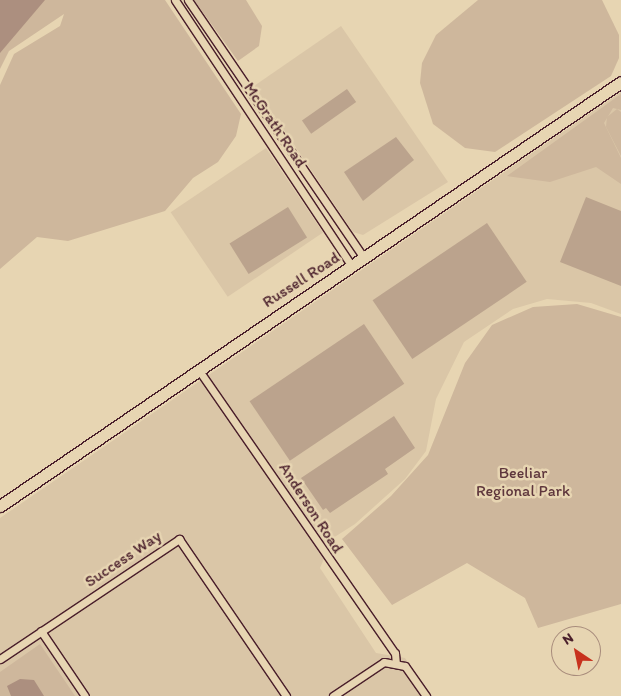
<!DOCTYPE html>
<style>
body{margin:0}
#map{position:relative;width:621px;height:696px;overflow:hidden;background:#e7d5b2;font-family:Itim,sans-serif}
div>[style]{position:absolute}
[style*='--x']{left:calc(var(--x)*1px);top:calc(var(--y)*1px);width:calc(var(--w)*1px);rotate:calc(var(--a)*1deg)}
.built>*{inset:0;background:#dac6a7;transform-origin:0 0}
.green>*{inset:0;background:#ceb79c}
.water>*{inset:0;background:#ac8f7f}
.building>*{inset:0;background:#bba38d;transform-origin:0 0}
.roads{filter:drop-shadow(1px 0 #4a1f2b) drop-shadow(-1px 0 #4a1f2b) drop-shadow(0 1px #4a1f2b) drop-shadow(0 -1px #4a1f2b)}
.minor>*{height:7px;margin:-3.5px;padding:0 3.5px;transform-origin:3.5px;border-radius:3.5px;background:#e7d5b2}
.primary>*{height:11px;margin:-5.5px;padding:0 5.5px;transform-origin:5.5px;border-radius:5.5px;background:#e7d5b2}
span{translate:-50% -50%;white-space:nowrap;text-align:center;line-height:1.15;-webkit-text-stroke:5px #e7d5b2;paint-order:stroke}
.street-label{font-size:16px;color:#4a1f2b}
.park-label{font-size:16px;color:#5e363c}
.north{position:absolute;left:551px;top:626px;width:50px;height:50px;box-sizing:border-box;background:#e7d5b2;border:1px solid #a88c7c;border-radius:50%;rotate:326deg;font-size:14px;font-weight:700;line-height:20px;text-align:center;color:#4a1f2b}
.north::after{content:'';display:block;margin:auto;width:18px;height:22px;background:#c8321e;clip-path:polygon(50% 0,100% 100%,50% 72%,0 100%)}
</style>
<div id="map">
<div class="built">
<div style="clip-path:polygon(341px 26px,448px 182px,363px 235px,353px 232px,254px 86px)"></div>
<div style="clip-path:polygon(621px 92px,621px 314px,591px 303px,547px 299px,513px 309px,464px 342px,436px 399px,426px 451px,405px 479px,355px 524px,333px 538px,320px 568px,376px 653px,405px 658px,431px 696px,0 696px,0 518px)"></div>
<div style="left:266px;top:148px;width:102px;height:115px;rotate:56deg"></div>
</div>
<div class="green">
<div style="clip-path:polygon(0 0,165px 0,241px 114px,236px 136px,218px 162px,193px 178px,165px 211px,68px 241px,37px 237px,0 269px,0 85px,14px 54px,60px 26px,64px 14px,9px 51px,0 69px)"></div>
<div style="clip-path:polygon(194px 0,246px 0,262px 26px,259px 46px,238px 61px)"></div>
<div style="clip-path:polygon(478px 0,602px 0,619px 35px,619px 58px,611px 76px,495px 152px,465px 148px,433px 124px,420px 83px,422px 63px,436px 35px)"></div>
<div style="clip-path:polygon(621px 94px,621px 110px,613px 108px,604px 123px,621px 158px,621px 184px,596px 167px,550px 182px,507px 176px)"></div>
<div style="clip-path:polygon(617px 109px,621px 112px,621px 156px,606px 127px,607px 117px)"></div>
<div style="clip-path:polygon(577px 304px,621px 317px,621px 604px,538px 628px,525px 598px,467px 563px,392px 605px,342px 539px,391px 496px,428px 455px,465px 363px,492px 325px,533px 307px)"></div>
<div style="clip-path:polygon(40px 644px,75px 696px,0 696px,0 672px)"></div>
</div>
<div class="water">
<div style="clip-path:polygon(0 0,45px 0,0 53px)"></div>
<div style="clip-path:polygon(20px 679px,34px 680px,44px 696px,11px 696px,7px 686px)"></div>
</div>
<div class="building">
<div style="left:347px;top:89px;width:16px;height:55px;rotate:55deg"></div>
<div style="clip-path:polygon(396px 137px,414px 160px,363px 201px,344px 172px)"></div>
<div style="clip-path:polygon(586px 197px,621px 211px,621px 286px,560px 262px)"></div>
<div style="left:288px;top:207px;width:36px;height:69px;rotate:58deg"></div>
<div style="left:487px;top:223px;width:71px;height:138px;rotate:56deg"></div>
<div style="left:364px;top:324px;width:72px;height:138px;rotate:56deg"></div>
<div style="clip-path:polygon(394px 416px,415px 448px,385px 469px,388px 474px,330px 513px,326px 508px,323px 510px,301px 478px)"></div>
</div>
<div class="roads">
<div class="minor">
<div style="--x:175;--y:0;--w:320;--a:56.4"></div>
<div style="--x:188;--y:0;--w:312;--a:55.7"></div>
<div style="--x:198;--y:369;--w:346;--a:55.3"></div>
<div style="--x:395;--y:653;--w:11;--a:85"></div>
<div style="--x:41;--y:631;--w:78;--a:55.9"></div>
<div style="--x:0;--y:659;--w:216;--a:-33.8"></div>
<div style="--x:179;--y:539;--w:190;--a:55.7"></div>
<div style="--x:333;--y:696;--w:61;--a:-33.7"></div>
<div style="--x:384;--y:662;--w:21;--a:11"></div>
<div style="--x:405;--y:666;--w:37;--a:55"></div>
</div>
<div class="primary">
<div style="--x:0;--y:506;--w:752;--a:-34.32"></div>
</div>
</div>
<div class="street-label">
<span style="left:275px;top:125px;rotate:56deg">McGrath Road</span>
<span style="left:301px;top:280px;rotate:-33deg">Russell Road</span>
<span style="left:311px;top:508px;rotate:57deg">Anderson Road</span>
<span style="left:123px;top:559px;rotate:-34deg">Success Way</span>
</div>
<div class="park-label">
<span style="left:523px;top:482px">Beeliar<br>Regional Park</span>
</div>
<div class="north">N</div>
</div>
